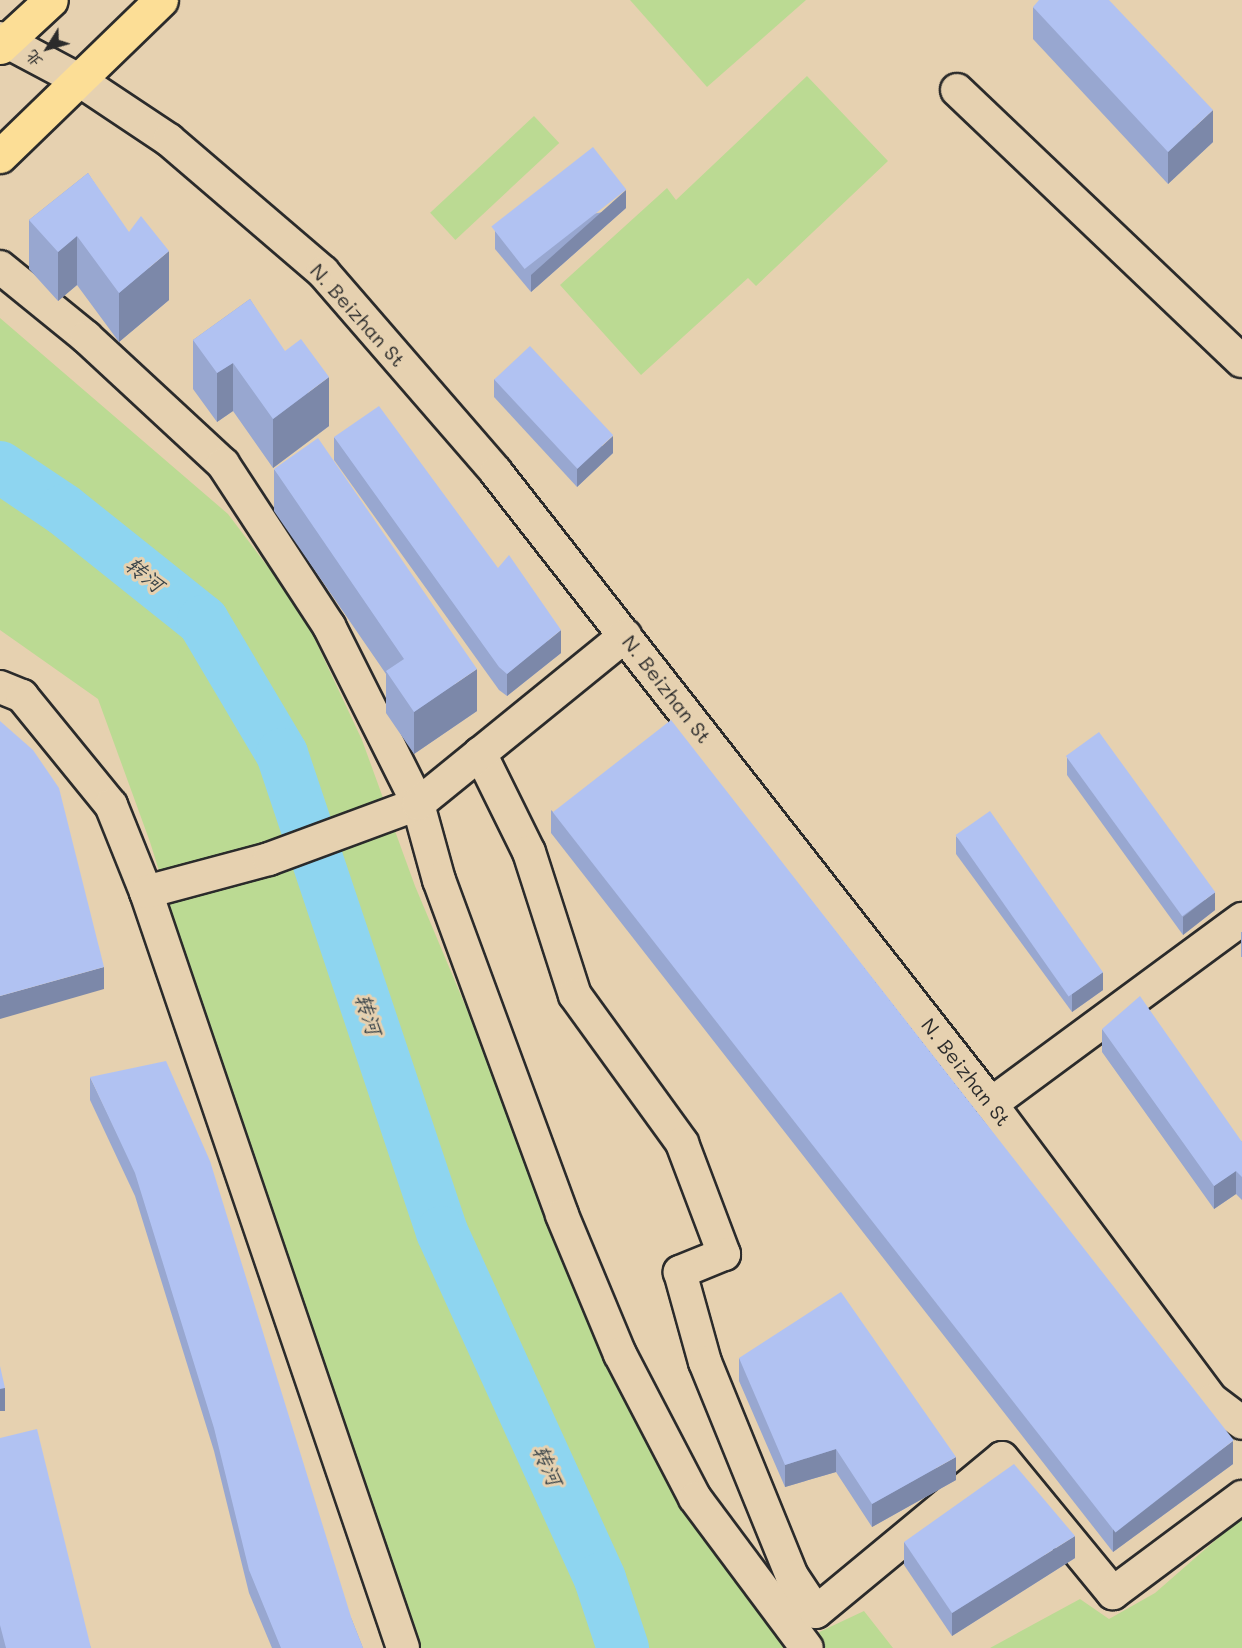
<!DOCTYPE html>
<meta charset="utf-8">
<style>
body{margin:0}
#map{position:relative;width:1242px;height:1648px;overflow:hidden;background:#e6d1b0;font-family:Mali,"LXGW WenKai TC",sans-serif}
div>[style]{position:absolute}
[style*='--x']{left:calc(var(--x)*1px);top:calc(var(--y)*1px);width:calc(var(--w)*1px);rotate:calc(var(--a)*1deg)}
.green>*{inset:0;background:#bbda93;transform-origin:0 0}
.river>*{height:52px;margin:-26px;padding:0 26px;transform-origin:26px;border-radius:26px;background:#8ed5f0}
.roads{filter:drop-shadow(2px 0 #2b2b2b) drop-shadow(-2px 0 #2b2b2b) drop-shadow(0 2px #2b2b2b) drop-shadow(0 -2px #2b2b2b)}
.minor>*{height:32px;margin:-16px;padding:0 16px;transform-origin:16px;border-radius:16px;background:#e6d1b0}
.major>*{height:33px;margin:-16.5px;padding:0 16.5px;transform-origin:16.5px;border-radius:16.5px;background:#fcde96}
.wall>*{inset:0;background:#98a7d0;transform-origin:0 0}
.shaded-wall>*{inset:0;background:#7c88a9;transform-origin:0 0}
.building>*{inset:0;background:#b1c2f2;transform-origin:0 0}
span{translate:-50% -50%;white-space:nowrap;text-align:center;line-height:1.15;-webkit-text-stroke:6px #e6d1b0;paint-order:stroke}
.street-label{font-size:20px;color:#2b2b2b}
.water-label{font-size:21px;color:#3a4449;font-style:italic}
.north{position:absolute;left:18px;top:18px;width:60px;height:60px;-webkit-text-stroke:4px #e6d1b0;paint-order:stroke;rotate:233deg;font-size:16px;font-weight:700;line-height:24px;text-align:center;color:#2b2b2b}
.north::after{content:'';display:block;margin:auto;width:21px;height:27px;background:#2b2b2b;clip-path:polygon(50% 0,100% 100%,50% 72%,0 100%)}
</style>
<div id="map">
<div class="green">
<div style="clip-path:polygon(630px 0,806px 0,707px 87px)"></div>
<div style="clip-path:polygon(807px 76px,888px 161px,756px 286px,748px 278px,641px 375px,560px 285px,667px 188px,676px 200px)"></div>
<div style="left:534px;top:116px;width:37px;height:142px;rotate:47deg"></div>
<div style="clip-path:polygon(0 318px,228px 514px,302px 612px,362px 740px,415px 886px,618px 1369px,815px 1634px,864px 1611px,893px 1648px,408px 1648px,364px 1525px,150px 842px,98px 699px,0 630px)"></div>
<div style="clip-path:polygon(1242px 1517px,1242px 1648px,990px 1648px,1080px 1599px,1109px 1619px,1155px 1593px)"></div>
</div>
<div class="river">
<div style="--x:0;--y:467;--w:77;--a:33.9"></div>
<div style="--x:64;--y:510;--w:178;--a:38.6"></div>
<div style="--x:203;--y:621;--w:155;--a:59.3"></div>
<div style="--x:282;--y:754;--w:504;--a:71.49"></div>
<div style="--x:442;--y:1232;--w:381;--a:65.5"></div>
<div style="--x:600;--y:1579;--w:73;--a:71.6"></div>
</div>
<div class="roads">
<div class="minor">
<div style="--x:0;--y:38;--w:89;--a:28"></div>
<div style="--x:79;--y:80;--w:108;--a:33.7"></div>
<div style="--x:169;--y:140;--w:203;--a:40.6"></div>
<div style="--x:323;--y:272;--w:264;--a:49.1"></div>
<div style="--x:496;--y:472;--w:803;--a:51.93"></div>
<div style="--x:991;--y:1104;--w:369;--a:53.3"></div>
<div style="--x:1212;--y:1400;--w:38;--a:37"></div>
<div style="--x:957;--y:90;--w:393;--a:43.6"></div>
<div style="--x:0;--y:267;--w:111;--a:39.1"></div>
<div style="--x:86;--y:337;--w:187;--a:42.8"></div>
<div style="--x:223;--y:464;--w:194;--a:56.8"></div>
<div style="--x:329;--y:626;--w:199;--a:63.4"></div>
<div style="--x:418;--y:804;--w:79;--a:74.6"></div>
<div style="--x:439;--y:880;--w:357;--a:69.8"></div>
<div style="--x:562;--y:1215;--w:151;--a:67.4"></div>
<div style="--x:620;--y:1354;--w:162;--a:62.5"></div>
<div style="--x:695;--y:1498;--w:187;--a:53.3"></div>
<div style="--x:0;--y:687;--w:24;--a:22"></div>
<div style="--x:22;--y:696;--w:141;--a:50.8"></div>
<div style="--x:111;--y:805;--w:94;--a:68.1"></div>
<div style="--x:146;--y:892;--w:798;--a:71.22"></div>
<div style="--x:480;--y:753;--w:110;--a:63.7"></div>
<div style="--x:529;--y:852;--w:150;--a:72.2"></div>
<div style="--x:575;--y:995;--w:183;--a:54.1"></div>
<div style="--x:682;--y:1143;--w:119;--a:69.3"></div>
<div style="--x:724;--y:1254;--w:48;--a:157.8"></div>
<div style="--x:680;--y:1272;--w:93;--a:74.5"></div>
<div style="--x:705;--y:1362;--w:231;--a:67.9"></div>
<div style="--x:792;--y:1576;--w:43;--a:56.3"></div>
<div style="--x:816;--y:1612;--w:241;--a:-39.6"></div>
<div style="--x:1002;--y:1458;--w:175;--a:50.6"></div>
<div style="--x:1113;--y:1593;--w:161;--a:-36.7"></div>
<div style="--x:146;--y:892;--w:127;--a:-15"></div>
<div style="--x:269;--y:859;--w:159;--a:-20.3"></div>
<div style="--x:418;--y:804;--w:267;--a:-39.1"></div>
<div style="--x:991;--y:1104;--w:312;--a:-36.4"></div>
</div>
<div class="major">
<div style="--x:0;--y:47;--w:69;--a:-42.7"></div>
<div style="--x:0;--y:156;--w:224;--a:-44.1"></div>
</div>
</div>
<div class="wall">
<div style="clip-path:polygon(1033px 7px,1213px 142px,1168px 184px,1033px 39px)"></div>
<div style="clip-path:polygon(88px 173px,169px 300px,119px 342px,77px 285px,58px 301px,29px 269px,29px 220px)"></div>
<div style="clip-path:polygon(626px 208px,531px 292px,495px 249px,495px 231px)"></div>
<div style="clip-path:polygon(250px 299px,329px 426px,273px 468px,233px 411px,217px 422px,193px 389px,193px 340px)"></div>
<div style="clip-path:polygon(494px 379px,613px 453px,577px 487px,494px 397px)"></div>
<div style="clip-path:polygon(334px 437px,561px 653px,507px 696px,499px 690px,334px 460px)"></div>
<div style="clip-path:polygon(274px 469px,477px 711px,414px 754px,386px 713px,386px 674px,274px 511px)"></div>
<div style="clip-path:polygon(1067px 757px,1215px 910px,1183px 935px,1067px 775px)"></div>
<div style="clip-path:polygon(551px 810px,1233px 1464px,1113px 1552px,551px 833px)"></div>
<div style="clip-path:polygon(956px 836px,1103px 990px,1072px 1012px,956px 854px)"></div>
<div style="left:1242px;top:932px;width:25px;height:1px;rotate:90deg"></div>
<div style="clip-path:polygon(1102px 1029px,1242px 1142px,1242px 1200px,1236px 1194px,1214px 1209px,1102px 1052px)"></div>
<div style="clip-path:polygon(90px 1077px,352px 1620px,363px 1648px,272px 1648px,249px 1593px,214px 1451px,135px 1196px,90px 1100px)"></div>
<div style="clip-path:polygon(739px 1358px,956px 1480px,872px 1527px,836px 1472px,785px 1487px,739px 1381px)"></div>
<div style="clip-path:polygon(0 1438px,91px 1648px,0 1648px)"></div>
<div style="clip-path:polygon(904px 1542px,1075px 1558px,952px 1636px,904px 1565px)"></div>
</div>
<div class="shaded-wall">
<div style="clip-path:polygon(1213px 110px,1213px 142px,1168px 184px,1168px 152px)"></div>
<div style="clip-path:polygon(626px 190px,626px 208px,531px 292px,531px 275px)"></div>
<div style="clip-path:polygon(77px 236px,77px 285px,58px 301px,58px 252px)"></div>
<div style="clip-path:polygon(169px 251px,169px 300px,119px 342px,119px 293px)"></div>
<div style="clip-path:polygon(233px 363px,233px 411px,217px 422px,217px 373px)"></div>
<div style="clip-path:polygon(329px 377px,329px 426px,273px 468px,273px 419px)"></div>
<div style="clip-path:polygon(613px 436px,613px 453px,577px 487px,577px 469px)"></div>
<div style="clip-path:polygon(561px 630px,561px 653px,507px 696px,507px 674px)"></div>
<div style="clip-path:polygon(477px 669px,477px 711px,414px 754px,414px 712px)"></div>
<div style="clip-path:polygon(1215px 892px,1215px 910px,1183px 935px,1183px 917px)"></div>
<div style="clip-path:polygon(104px 967px,104px 989px,0 1019px,0 996px)"></div>
<div style="clip-path:polygon(1103px 972px,1103px 990px,1072px 1012px,1072px 994px)"></div>
<div style="clip-path:polygon(1236px 1171px,1236px 1194px,1214px 1209px,1214px 1186px)"></div>
<div style="left:5px;top:1388px;width:23px;height:5px;rotate:90deg"></div>
<div style="clip-path:polygon(1233px 1441px,1233px 1464px,1113px 1552px,1113px 1529px)"></div>
<div style="clip-path:polygon(836px 1449px,836px 1472px,785px 1487px,785px 1465px)"></div>
<div style="clip-path:polygon(956px 1457px,956px 1480px,872px 1527px,872px 1504px)"></div>
<div style="clip-path:polygon(1075px 1536px,1075px 1558px,952px 1636px,952px 1613px)"></div>
</div>
<div class="building">
<div style="clip-path:polygon(1039px 0,1109px 0,1213px 110px,1168px 152px,1033px 7px)"></div>
<div style="left:593px;top:147px;width:54px;height:129px;rotate:52deg"></div>
<div style="clip-path:polygon(88px 173px,129px 232px,141px 216px,169px 251px,119px 293px,77px 236px,58px 252px,29px 220px)"></div>
<div style="clip-path:polygon(250px 299px,285px 351px,301px 339px,329px 377px,273px 419px,233px 363px,217px 373px,193px 340px)"></div>
<div style="left:530px;top:346px;width:122px;height:49px;rotate:47deg"></div>
<div style="clip-path:polygon(379px 406px,498px 568px,509px 555px,561px 630px,507px 674px,499px 667px,334px 437px)"></div>
<div style="clip-path:polygon(318px 438px,477px 669px,414px 712px,386px 671px,404px 659px,274px 469px)"></div>
<div style="left:671px;top:720px;width:914px;height:150px;rotate:52deg"></div>
<div style="clip-path:polygon(0 721px,33px 750px,59px 788px,104px 967px,0 996px)"></div>
<div style="left:1099px;top:732px;width:198px;height:41px;rotate:54deg"></div>
<div style="left:990px;top:811px;width:197px;height:42px;rotate:55deg"></div>
<div style="clip-path:polygon(1140px 996px,1242px 1142px,1242px 1177px,1236px 1171px,1214px 1186px,1102px 1029px)"></div>
<div style="clip-path:polygon(166px 1061px,210px 1161px,352px 1620px,363px 1648px,281px 1648px,249px 1570px,214px 1428px,135px 1173px,90px 1077px)"></div>
<div style="clip-path:polygon(841px 1292px,956px 1457px,872px 1504px,836px 1449px,785px 1465px,739px 1358px)"></div>
<div style="clip-path:polygon(0 1366px,5px 1388px,0 1389px)"></div>
<div style="clip-path:polygon(37px 1429px,91px 1648px,6px 1648px,0 1625px,0 1438px)"></div>
<div style="clip-path:polygon(1014px 1464px,1075px 1536px,952px 1613px,904px 1542px)"></div>
</div>
<div class="street-label">
<span style="left:358px;top:315px;rotate:48deg">N. Beizhan St</span>
<span style="left:667px;top:689px;rotate:52deg">N. Beizhan St</span>
<span style="left:966px;top:1072px;rotate:52deg">N. Beizhan St</span>
</div>
<div class="water-label">
<span style="left:145px;top:574px;rotate:39deg">转河</span>
<span style="left:369px;top:1014px;rotate:72deg">转河</span>
<span style="left:548px;top:1465px;rotate:66deg">转河</span>
</div>
<div class="north">北</div>
</div>
